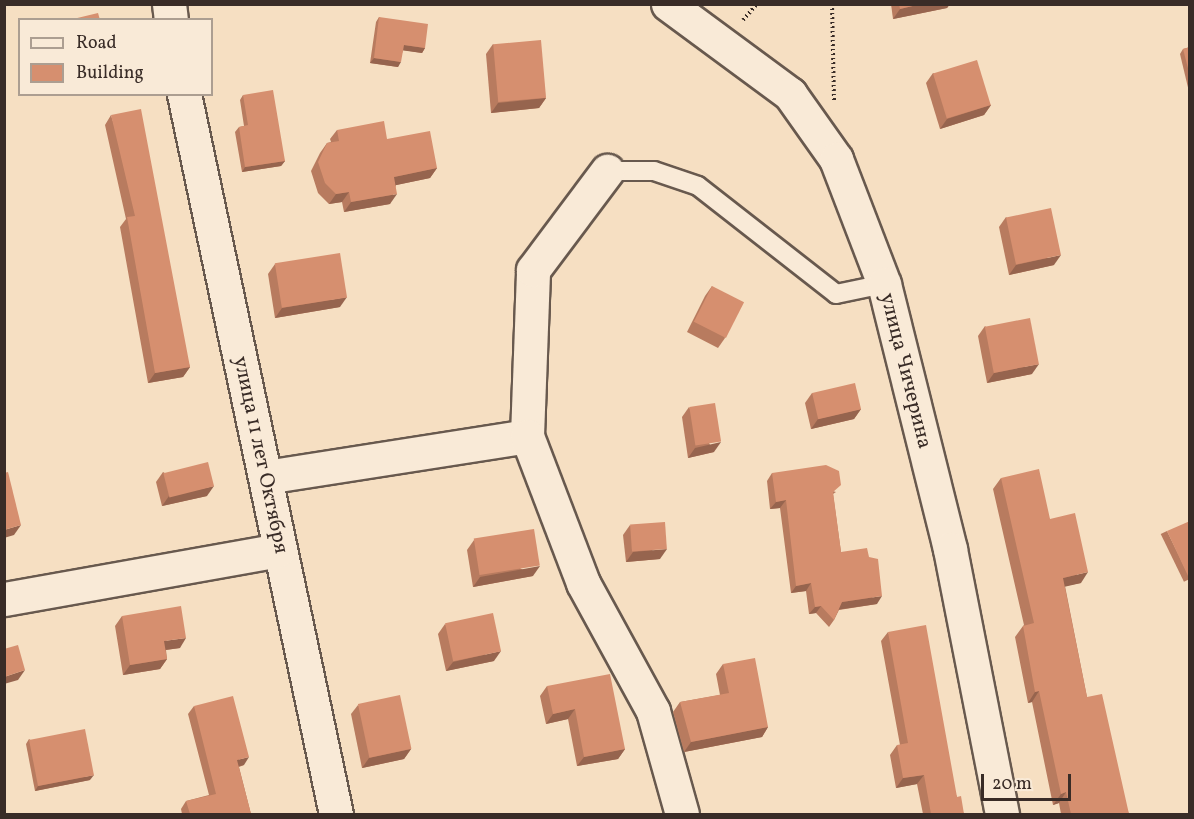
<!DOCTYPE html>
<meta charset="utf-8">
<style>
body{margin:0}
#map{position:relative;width:1194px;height:819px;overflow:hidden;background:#f6dfc2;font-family:Vollkorn,serif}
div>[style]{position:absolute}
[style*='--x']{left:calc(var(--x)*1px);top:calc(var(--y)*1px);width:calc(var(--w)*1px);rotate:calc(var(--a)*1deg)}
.path>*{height:4px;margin-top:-2px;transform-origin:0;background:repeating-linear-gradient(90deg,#392c27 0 1.5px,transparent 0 4.5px)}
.roads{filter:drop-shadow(2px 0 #68594e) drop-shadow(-2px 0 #68594e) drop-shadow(0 2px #68594e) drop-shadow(0 -2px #68594e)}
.lane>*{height:18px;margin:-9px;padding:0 9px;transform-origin:9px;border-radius:9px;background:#f9ead7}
.street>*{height:33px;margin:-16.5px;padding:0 16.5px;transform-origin:16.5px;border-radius:16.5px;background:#f9ead7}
.secondary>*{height:33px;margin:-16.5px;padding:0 16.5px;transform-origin:16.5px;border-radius:16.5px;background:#f9ead7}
.wall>*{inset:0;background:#b87b5f;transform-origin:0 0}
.shaded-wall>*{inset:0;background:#96644e}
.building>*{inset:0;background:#d68f6f;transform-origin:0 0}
span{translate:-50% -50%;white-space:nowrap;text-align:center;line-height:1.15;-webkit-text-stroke:5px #f9ead7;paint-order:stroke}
.street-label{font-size:21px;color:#392c27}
.frame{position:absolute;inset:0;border:6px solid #392c27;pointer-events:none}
.legend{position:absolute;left:18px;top:18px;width:195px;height:78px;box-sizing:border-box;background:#f9ead7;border:2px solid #ac9e91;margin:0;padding:8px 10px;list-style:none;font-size:18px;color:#392c27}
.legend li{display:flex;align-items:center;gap:12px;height:30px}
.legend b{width:30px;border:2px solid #ac9e91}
.scale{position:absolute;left:981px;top:774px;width:90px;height:27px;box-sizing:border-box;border:3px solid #392c27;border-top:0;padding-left:8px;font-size:18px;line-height:21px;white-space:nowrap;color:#392c27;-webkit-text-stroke:4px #f9ead7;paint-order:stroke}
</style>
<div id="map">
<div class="path">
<div style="--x:832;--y:4;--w:97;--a:88.8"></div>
<div style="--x:743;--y:20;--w:21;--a:-49"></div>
</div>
<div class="roads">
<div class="lane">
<div style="--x:607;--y:171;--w:47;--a:0"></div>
<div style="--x:654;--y:171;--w:46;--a:18.8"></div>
<div style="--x:698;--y:186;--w:175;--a:38"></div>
<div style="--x:836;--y:294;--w:49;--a:-11.8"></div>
</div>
<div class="street">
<div style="--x:169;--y:4;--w:16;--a:83"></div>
<div style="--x:184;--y:94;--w:736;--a:78.08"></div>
<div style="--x:527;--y:436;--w:166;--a:-87.9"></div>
<div style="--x:533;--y:270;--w:124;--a:-53.2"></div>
<div style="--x:266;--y:477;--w:264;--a:-8.9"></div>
<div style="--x:527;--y:436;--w:157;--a:69.1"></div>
<div style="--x:583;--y:583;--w:146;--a:61.3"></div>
<div style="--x:653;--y:711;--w:107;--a:74.3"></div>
<div style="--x:4;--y:599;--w:279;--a:-10.1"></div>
</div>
<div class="secondary">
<div style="--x:668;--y:4;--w:152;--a:36.4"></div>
<div style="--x:790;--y:94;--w:80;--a:54.7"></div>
<div style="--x:836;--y:159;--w:134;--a:69"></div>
<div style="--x:884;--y:284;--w:273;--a:76"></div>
<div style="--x:950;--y:549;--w:270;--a:78.9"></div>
</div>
</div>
<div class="wall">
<div style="clip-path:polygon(891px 4px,950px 4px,947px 8px,893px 19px)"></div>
<div style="clip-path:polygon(379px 17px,425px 48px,422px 53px,403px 50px,398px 67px,370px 63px,376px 22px)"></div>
<div style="clip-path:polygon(493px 44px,546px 98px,539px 108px,491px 113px,486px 54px)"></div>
<div style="clip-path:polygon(1190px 47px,1190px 96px,1180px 54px,1183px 49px)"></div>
<div style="clip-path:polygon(933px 73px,991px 105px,984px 115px,940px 129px,926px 83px)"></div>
<div style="clip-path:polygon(243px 95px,285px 161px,281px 166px,242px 172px,235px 132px,239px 127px,244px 126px,240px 100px)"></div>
<div style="clip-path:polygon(111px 115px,190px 367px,183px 377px,148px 383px,120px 227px,126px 219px,105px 125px)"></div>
<div style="clip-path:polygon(337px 130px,387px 139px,437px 168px,430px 178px,396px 185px,390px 204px,344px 212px,342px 202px,329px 204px,318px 193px,311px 171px,320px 153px,327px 143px,331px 142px,330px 139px)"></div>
<div style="clip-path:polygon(1006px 217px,1054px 265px,1009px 275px,999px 227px)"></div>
<div style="clip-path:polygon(275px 264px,340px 307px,275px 318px,268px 274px)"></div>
<div style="clip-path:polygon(712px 286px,725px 338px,718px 348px,687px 332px,705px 296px)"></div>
<div style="clip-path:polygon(985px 326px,1032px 374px,987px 383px,978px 336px)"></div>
<div style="clip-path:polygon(812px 393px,861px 409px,854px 419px,811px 429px,805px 403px)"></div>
<div style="clip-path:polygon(689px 407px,714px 452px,688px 458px,682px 417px)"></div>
<div style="clip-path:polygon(163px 472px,207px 496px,162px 506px,156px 482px)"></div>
<div style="clip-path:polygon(772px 473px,836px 492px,833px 494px,841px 552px,877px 604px,839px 610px,834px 620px,829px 627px,816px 613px,809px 614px,806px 591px,791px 593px,780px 508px,770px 509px,767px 481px)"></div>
<div style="clip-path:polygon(1001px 478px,1050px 519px,1081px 583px,1065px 586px,1087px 697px,1129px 814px,1061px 814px,1059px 803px,1053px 805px,1032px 702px,1028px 703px,1015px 637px,1023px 626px,1024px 625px,993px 489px)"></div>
<div style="clip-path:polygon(630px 525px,660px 559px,626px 562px,623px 535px)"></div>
<div style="left:1167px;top:531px;width:53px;height:7px;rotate:64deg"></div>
<div style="clip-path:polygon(474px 540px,533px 576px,473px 587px,467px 550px)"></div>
<div style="clip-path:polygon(122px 616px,180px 648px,166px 650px,167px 659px,160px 669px,123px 675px,115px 626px)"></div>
<div style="clip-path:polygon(445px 624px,494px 661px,446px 671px,438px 634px)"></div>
<div style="clip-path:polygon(888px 632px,957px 797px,964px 814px,923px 814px,917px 784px,896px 788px,890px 755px,897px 745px,900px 745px,881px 641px)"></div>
<div style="clip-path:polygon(723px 664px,768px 727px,762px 737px,684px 752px,673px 712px,680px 702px,720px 695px,716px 674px)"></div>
<div style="clip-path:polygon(547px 686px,625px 749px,618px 759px,577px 766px,568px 719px,546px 724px,540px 696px)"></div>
<div style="clip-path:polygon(358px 705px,411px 749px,404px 759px,362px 768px,351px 714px)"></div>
<div style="clip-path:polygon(194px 706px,244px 765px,239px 767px,251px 814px,182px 814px,181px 809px,186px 801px,209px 795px,188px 714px)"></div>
<div style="clip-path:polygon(29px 739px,90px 780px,35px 791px,26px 744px)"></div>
</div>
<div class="shaded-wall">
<div style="clip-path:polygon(921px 4px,950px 4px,947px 8px,893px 19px,900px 9px)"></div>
<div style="clip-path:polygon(404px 45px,425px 48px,422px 53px,400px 50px)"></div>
<div style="clip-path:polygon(374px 58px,401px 62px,398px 67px,370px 63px)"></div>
<div style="clip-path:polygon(546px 98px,539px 108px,491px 113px,498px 103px)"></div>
<div style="clip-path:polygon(991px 105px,984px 115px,940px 129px,947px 119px)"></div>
<div style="clip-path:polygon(285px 161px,281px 166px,242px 172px,245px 167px)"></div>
<div style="clip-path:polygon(437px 168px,430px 178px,387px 187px,394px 177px)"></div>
<div style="clip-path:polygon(349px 192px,342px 202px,329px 204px,336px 194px)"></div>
<div style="clip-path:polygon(397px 194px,390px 204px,344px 212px,351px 202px)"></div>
<div style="clip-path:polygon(1061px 255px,1054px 265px,1009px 275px,1016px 265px)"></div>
<div style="clip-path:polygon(347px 297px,340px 307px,275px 318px,282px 308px)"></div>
<div style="clip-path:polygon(1039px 364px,1032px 374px,987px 383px,994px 373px)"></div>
<div style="clip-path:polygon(190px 367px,183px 377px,148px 383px,155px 373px)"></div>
<div style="clip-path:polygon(861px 409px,854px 419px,811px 429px,818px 419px)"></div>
<div style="clip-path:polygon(721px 442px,714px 452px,688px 458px,695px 448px)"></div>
<div style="clip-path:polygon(214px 486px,207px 496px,162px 506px,169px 496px)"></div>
<div style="clip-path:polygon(786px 500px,780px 508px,770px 509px,776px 502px)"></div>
<div style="clip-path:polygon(21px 525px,14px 535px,4px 538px,4px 530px)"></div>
<div style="clip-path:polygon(667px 549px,660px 559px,626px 562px,633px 552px)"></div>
<div style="clip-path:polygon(540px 566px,533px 576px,473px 587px,480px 577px)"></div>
<div style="clip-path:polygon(1088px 572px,1081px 583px,1055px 589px,1063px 578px)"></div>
<div style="clip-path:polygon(811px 583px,806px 591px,791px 593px,796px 586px)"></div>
<div style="clip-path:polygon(882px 596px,877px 604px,836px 610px,842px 602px)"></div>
<div style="clip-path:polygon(821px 606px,816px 613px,809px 614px,815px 607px)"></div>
<div style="clip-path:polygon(186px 638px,180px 648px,157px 651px,164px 641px)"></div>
<div style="clip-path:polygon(501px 651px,494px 661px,446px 671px,453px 662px)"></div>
<div style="clip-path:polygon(167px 659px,160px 669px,123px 675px,130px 665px)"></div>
<div style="clip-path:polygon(25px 670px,18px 680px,4px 684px,4px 677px)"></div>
<div style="clip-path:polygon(1039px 691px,1032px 702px,1028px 703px,1035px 692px)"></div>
<div style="clip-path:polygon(575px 709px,568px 719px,546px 724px,553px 714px)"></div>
<div style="clip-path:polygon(768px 727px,762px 737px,684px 752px,691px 742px)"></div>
<div style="clip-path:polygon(411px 749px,404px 759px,362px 768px,369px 758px)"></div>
<div style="clip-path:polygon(625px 749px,618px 759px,577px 766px,584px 757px)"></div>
<div style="clip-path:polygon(249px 757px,244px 765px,232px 768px,237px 760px)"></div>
<div style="clip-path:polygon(94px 775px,90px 780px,35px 791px,38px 786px)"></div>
<div style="clip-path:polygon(924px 775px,917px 784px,896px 788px,903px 778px)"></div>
<div style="clip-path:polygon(1066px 792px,1059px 803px,1053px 805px,1061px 794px)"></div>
</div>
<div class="building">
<div style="clip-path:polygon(899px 4px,921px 4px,900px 9px)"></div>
<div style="clip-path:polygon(98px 13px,100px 20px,69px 20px)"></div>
<div style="clip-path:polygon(379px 17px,428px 24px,425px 48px,404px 45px,401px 62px,374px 58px)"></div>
<div style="left:541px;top:40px;width:58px;height:48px;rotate:85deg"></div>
<div style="clip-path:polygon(1190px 47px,1190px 76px,1183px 49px)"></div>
<div style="left:977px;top:60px;width:47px;height:46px;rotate:73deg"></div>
<div style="clip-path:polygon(273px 90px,285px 161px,245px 167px,239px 127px,248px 125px,243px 95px)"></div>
<div style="clip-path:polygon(141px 109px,190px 367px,155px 373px,127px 217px,135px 216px,111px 115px)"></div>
<div style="clip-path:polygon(384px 121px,387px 139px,430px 131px,437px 168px,394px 177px,397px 194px,351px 202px,349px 192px,336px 194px,325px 183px,318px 162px,327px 143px,339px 141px,337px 130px)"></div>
<div style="left:1051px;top:208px;width:48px;height:46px;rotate:78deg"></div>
<div style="left:340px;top:253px;width:45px;height:66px;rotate:81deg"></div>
<div style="left:712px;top:286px;width:36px;height:40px;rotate:27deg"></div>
<div style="left:1030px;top:318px;width:47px;height:46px;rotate:79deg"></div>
<div style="left:855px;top:383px;width:27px;height:44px;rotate:77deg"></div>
<div style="left:715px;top:403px;width:39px;height:26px;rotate:81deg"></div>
<div style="left:208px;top:462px;width:25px;height:46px;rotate:76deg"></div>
<div style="clip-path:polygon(826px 465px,839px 471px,841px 485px,833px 492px,841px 552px,867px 548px,869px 557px,878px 559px,882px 596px,842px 602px,834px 620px,821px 606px,815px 607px,811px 583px,796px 586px,786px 500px,776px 502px,772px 473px)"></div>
<div style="clip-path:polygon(1039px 469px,1050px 519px,1075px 513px,1088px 572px,1063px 578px,1087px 697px,1102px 694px,1129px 814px,1071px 814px,1066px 792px,1061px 794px,1039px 691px,1035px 692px,1023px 626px,1034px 623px,1001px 478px)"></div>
<div style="clip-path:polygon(8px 472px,21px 525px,4px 530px,4px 473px)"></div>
<div style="clip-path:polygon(1190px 521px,1190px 575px,1188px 576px,1167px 531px)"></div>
<div style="left:665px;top:522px;width:27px;height:35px;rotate:86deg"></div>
<div style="left:534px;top:529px;width:37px;height:61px;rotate:81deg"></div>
<div style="clip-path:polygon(181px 606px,186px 638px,164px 641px,167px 659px,130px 665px,122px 616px)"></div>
<div style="left:493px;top:613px;width:39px;height:49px;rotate:78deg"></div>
<div style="clip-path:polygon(926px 625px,957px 797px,961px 796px,964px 814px,931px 814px,924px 775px,903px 778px,897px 745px,908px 743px,888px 632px)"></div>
<div style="clip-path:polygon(18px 645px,25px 670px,4px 677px,4px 649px)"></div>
<div style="clip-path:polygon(755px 658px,768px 727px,691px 742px,680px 702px,729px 693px,723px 664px)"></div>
<div style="clip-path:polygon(610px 674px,625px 749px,584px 757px,575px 709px,553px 714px,547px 686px)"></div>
<div style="left:400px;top:695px;width:55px;height:43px;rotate:78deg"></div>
<div style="clip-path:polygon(233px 696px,249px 757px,237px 760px,251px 814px,190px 814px,186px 801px,216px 794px,194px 706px)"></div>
<div style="left:85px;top:729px;width:47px;height:57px;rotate:79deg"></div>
</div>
<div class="street-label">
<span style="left:905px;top:371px;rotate:76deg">улица Чичерина</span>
<span style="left:260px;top:455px;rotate:78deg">улица 11 лет Октября</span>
</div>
<div class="frame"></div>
<ul class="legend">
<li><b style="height:8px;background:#f9ead7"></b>Road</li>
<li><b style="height:16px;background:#d68f6f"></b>Building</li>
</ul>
<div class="scale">20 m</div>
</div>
